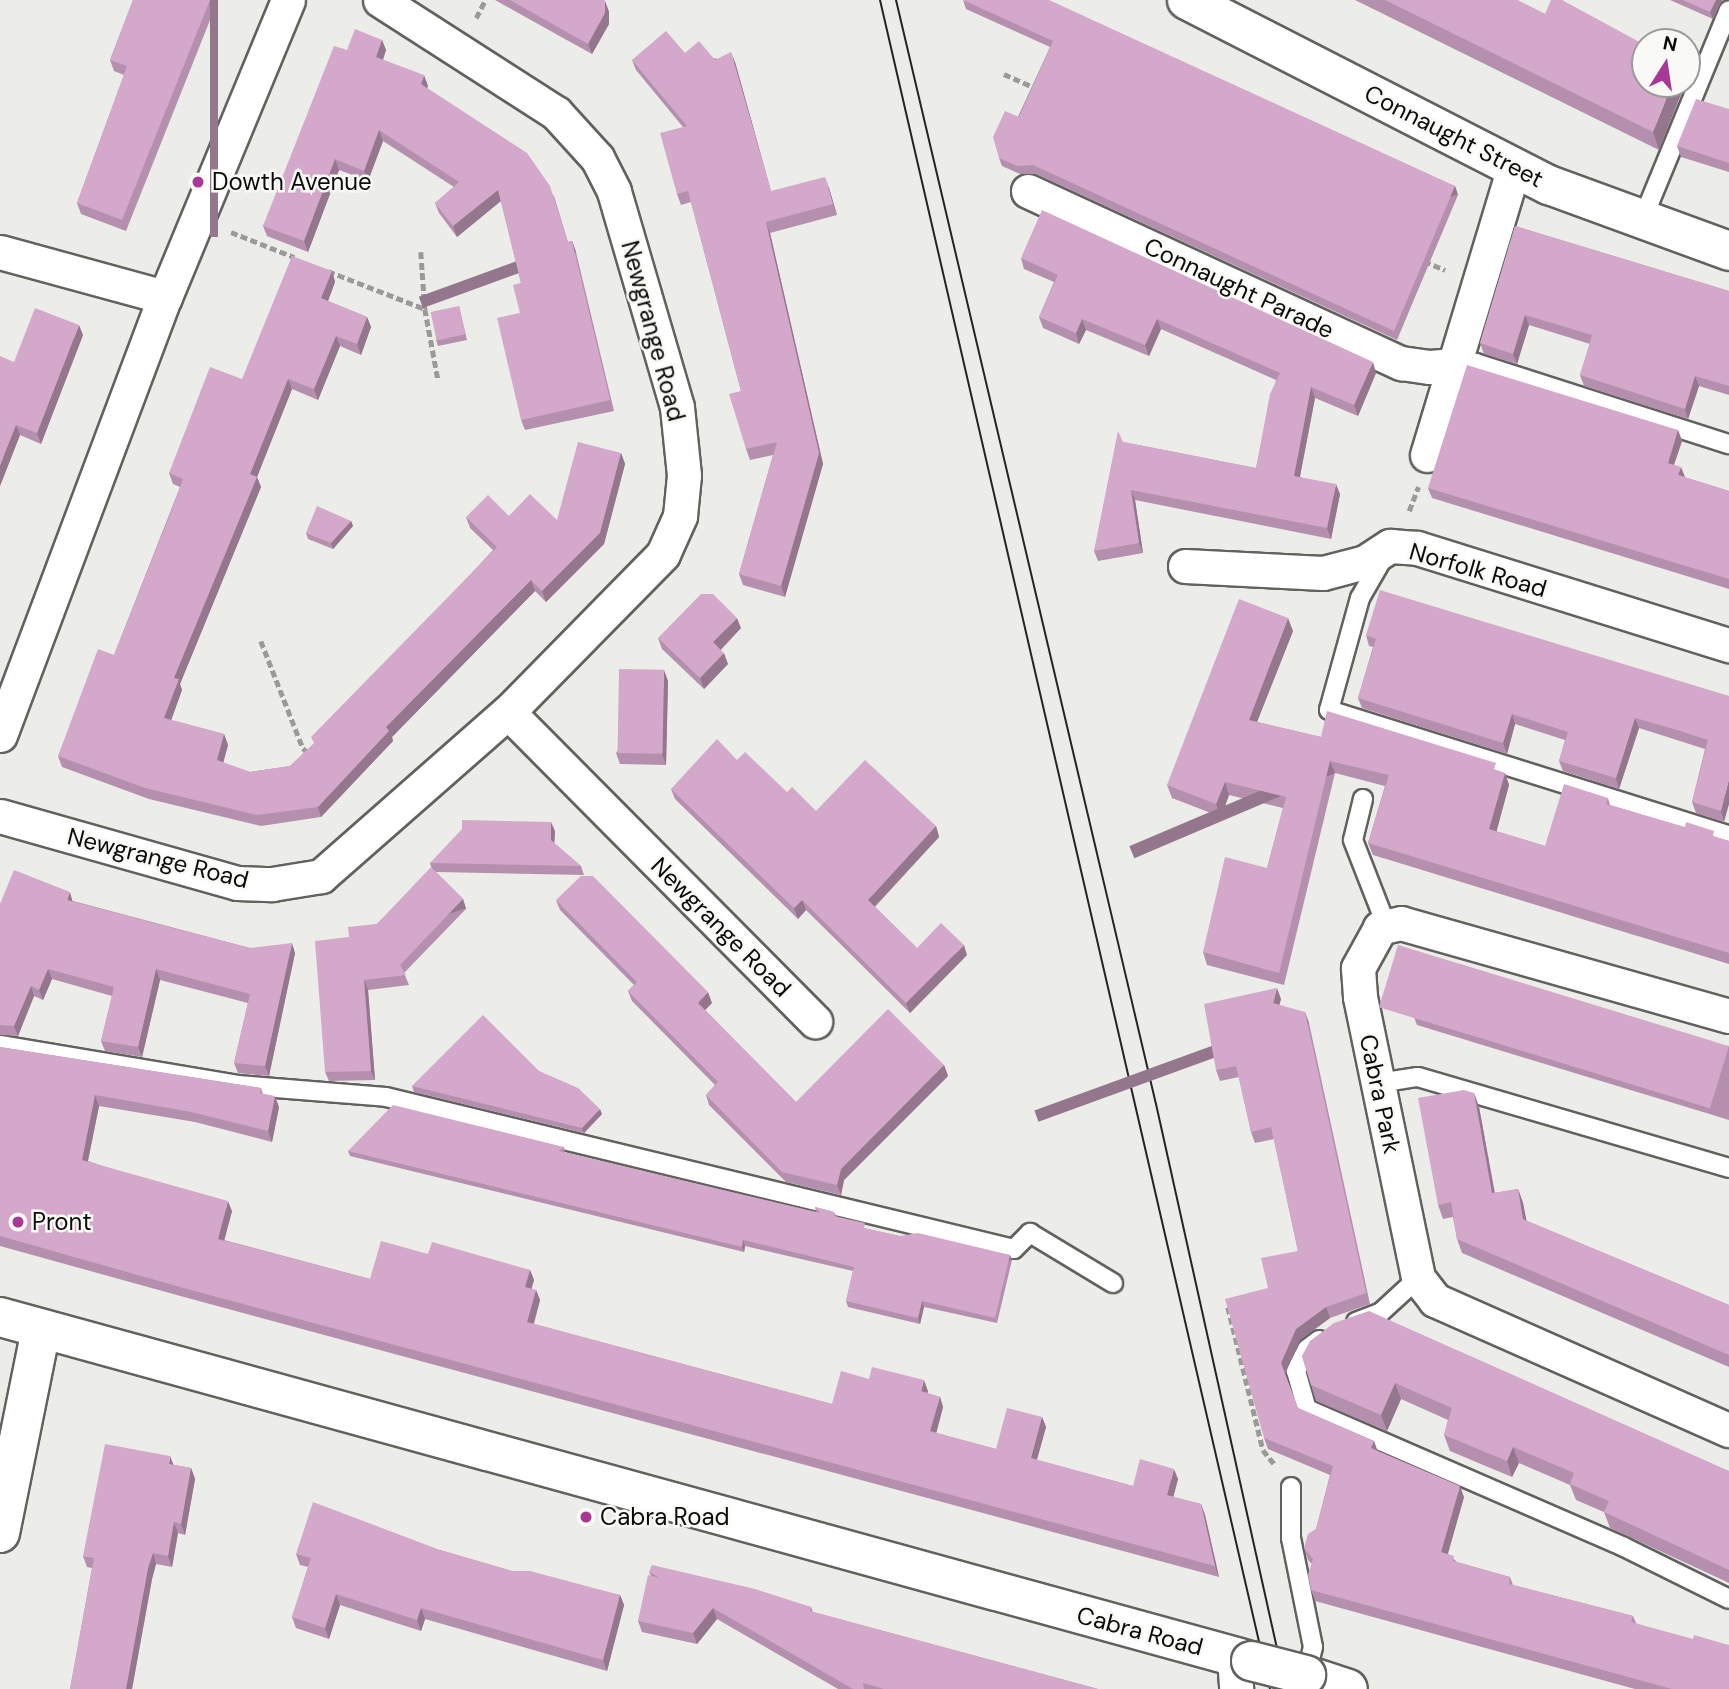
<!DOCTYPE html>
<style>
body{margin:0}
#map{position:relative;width:1729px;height:1689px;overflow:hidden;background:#ecece8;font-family:"DM Sans",sans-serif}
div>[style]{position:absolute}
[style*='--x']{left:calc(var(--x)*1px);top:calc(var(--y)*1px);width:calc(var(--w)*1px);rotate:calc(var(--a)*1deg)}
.path>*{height:4.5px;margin-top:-2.25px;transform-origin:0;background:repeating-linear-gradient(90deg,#9a9a97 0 7px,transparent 0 10.5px)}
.roads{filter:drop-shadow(2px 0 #61615e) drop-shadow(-2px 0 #61615e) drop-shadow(0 2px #61615e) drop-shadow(0 -2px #61615e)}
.service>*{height:18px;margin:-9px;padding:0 9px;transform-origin:9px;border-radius:9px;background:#fff}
.minor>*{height:33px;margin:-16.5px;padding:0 16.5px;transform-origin:16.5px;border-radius:16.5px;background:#fff}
.tertiary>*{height:38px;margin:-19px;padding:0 19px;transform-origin:19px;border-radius:19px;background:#fff}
.secondary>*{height:38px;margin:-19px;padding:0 19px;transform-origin:19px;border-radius:19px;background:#fff}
.tram>*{height:2px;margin:-1px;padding:0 1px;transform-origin:1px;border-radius:1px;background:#242422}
.bridges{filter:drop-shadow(2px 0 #61615e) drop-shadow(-2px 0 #61615e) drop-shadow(0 2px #61615e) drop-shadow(0 -2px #61615e)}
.secondary-bridge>*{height:38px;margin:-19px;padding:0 19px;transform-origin:19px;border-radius:19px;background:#fff}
.wall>*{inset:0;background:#b590ae}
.shaded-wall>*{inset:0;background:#94768d;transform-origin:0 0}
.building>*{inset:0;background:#d3a8ca;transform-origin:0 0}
.dots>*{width:19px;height:19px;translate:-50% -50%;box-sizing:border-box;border:4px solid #f9f9f5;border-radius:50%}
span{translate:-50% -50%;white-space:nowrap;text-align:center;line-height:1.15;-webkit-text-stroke:5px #f9f9f5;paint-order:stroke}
.street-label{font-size:24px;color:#0b0b0a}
.poi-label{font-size:24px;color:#0b0b0a}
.left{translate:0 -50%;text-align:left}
.north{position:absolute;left:1631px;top:28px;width:70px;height:70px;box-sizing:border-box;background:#f9f9f5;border:2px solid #9a9a97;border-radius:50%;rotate:12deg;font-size:19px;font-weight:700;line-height:28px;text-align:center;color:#0b0b0a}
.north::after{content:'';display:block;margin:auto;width:24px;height:32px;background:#a73896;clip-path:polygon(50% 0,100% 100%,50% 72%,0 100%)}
</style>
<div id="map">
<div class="path">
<div style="--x:476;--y:18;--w:20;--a:-63"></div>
<div style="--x:1004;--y:74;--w:34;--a:24"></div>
<div style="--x:231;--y:232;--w:68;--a:21.6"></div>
<div style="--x:421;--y:252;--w:57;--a:86"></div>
<div style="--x:425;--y:309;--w:71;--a:79.5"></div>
<div style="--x:1424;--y:261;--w:23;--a:23"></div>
<div style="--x:328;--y:271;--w:104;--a:21.4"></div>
<div style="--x:1409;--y:511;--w:26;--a:-69"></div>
<div style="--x:261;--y:641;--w:115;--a:68.6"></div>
<div style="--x:303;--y:748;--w:10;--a:45"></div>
<div style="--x:1228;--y:1307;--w:147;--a:76.2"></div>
<div style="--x:1263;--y:1450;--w:19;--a:51"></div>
</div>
<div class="roads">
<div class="service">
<div style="--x:1641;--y:223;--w:230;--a:-67.6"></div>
<div style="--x:1454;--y:365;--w:22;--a:-5"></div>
<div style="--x:1476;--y:363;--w:266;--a:17.8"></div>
<div style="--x:1383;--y:558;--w:46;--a:119.9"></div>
<div style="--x:1360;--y:598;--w:116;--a:105.5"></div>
<div style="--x:1329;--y:710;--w:419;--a:17.4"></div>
<div style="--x:1363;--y:799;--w:42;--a:103.7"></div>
<div style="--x:1353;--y:840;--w:93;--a:68.7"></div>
<div style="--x:0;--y:1045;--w:241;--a:9.5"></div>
<div style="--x:238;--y:1085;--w:148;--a:4.6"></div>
<div style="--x:386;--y:1097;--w:646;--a:13.61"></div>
<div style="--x:1014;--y:1249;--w:23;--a:-45"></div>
<div style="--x:1030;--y:1233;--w:97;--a:31.1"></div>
<div style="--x:1379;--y:1083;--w:39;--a:-9"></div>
<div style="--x:1418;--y:1077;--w:324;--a:16.3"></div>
<div style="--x:1356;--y:1322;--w:26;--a:-21"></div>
<div style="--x:1380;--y:1313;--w:52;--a:-42.6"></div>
<div style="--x:1319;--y:1340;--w:15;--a:143"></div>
<div style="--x:1307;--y:1349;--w:25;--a:117"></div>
<div style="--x:1296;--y:1371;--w:40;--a:74"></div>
<div style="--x:1307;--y:1409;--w:346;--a:23.5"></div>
<div style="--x:1624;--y:1547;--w:117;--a:26.3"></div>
<div style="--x:1291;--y:1487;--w:51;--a:90"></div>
<div style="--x:1291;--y:1538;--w:111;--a:78.6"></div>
<div style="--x:1313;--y:1647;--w:29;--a:104"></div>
</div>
<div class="minor">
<div style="--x:1028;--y:191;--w:411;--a:24.8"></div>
<div style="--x:1401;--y:363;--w:29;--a:8"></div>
<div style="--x:1430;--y:367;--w:24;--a:-5"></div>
<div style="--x:0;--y:252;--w:171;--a:15.3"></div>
<div style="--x:1427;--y:455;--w:302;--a:-73.2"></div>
<div style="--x:1185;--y:566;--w:138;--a:2.9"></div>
<div style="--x:1323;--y:573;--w:43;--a:-14.7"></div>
<div style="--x:1365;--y:562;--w:30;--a:-33"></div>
<div style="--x:1390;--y:546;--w:27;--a:4"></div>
<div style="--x:1417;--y:548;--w:327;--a:17.3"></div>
<div style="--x:508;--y:712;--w:436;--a:45.2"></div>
<div style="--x:0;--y:735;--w:468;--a:-69.4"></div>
<div style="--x:165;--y:297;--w:321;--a:-67.5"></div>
<div style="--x:0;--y:816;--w:246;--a:15.8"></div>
<div style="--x:237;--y:883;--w:35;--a:2"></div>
<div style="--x:272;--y:884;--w:50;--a:-9.3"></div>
<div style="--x:321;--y:876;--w:249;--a:-41.3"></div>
<div style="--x:508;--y:712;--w:221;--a:-45.5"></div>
<div style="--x:663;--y:554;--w:42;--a:-65.9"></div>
<div style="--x:680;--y:516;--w:41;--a:-84.4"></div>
<div style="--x:684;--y:475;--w:68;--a:-95.9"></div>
<div style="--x:677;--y:407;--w:225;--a:-106.3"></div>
<div style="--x:614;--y:191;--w:37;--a:-117"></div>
<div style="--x:597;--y:158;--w:61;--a:-132.3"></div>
<div style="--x:556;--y:113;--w:209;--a:-147.3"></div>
<div style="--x:1729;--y:1016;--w:341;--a:-164.2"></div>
<div style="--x:1401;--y:923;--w:22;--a:167"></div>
<div style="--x:1380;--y:928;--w:46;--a:118.8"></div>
<div style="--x:1358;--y:968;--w:29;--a:86"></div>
<div style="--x:1360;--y:997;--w:287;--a:78.3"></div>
<div style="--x:1418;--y:1278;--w:28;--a:52"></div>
<div style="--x:1435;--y:1300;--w:321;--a:23.9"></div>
<div style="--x:1234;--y:1657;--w:32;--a:86"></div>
</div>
<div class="tertiary">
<div style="--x:1187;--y:0;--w:407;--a:27.1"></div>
<div style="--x:1549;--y:185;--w:192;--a:20.1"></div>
<div style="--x:0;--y:1533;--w:208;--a:-78.6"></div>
</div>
<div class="secondary">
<div style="--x:0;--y:1317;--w:1297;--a:15.38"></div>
<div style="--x:1306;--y:1675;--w:44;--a:18.4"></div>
</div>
</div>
<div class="tram">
<div style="--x:880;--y:0;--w:1733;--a:77"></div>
<div style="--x:896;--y:0;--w:1134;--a:76.75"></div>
<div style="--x:1156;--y:1104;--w:599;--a:77.47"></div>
</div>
<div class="bridges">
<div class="secondary-bridge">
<div style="--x:1251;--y:1661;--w:57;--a:14.3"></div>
</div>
</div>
<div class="wall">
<div style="clip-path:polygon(133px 0,218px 0,126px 231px,81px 214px,77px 203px,124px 75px,114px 71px,110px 60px)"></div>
<div style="clip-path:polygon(495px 0,603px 0,605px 1px,609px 12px,609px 24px,592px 54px)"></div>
<div style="clip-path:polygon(963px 0,1455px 186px,1458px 195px,1397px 340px,1036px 174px,1020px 174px,1002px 166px,999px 158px,1050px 47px,966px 9px)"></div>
<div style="clip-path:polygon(1355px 0,1517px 0,1545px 14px,1645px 45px,1659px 150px)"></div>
<div style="clip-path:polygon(1670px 0,1722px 0,1713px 19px)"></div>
<div style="clip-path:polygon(382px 40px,386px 50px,383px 60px,428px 86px,427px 88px,554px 196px,568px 242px,572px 241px,576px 252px,614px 411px,525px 430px,521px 420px,520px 313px,521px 283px,501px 201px,457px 237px,439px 213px,435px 203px,454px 187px,383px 141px,368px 181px,339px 170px,308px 252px,267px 236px,263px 226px,347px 50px)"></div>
<div style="clip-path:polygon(685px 53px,735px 62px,771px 191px,829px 188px,837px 215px,770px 233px,823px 464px,785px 597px,743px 585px,739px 574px,773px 455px,750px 460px,746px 449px,741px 391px,691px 202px,681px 205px,677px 194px,683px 127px,636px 70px,632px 60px)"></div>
<div style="clip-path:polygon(1729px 109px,1729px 172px,1681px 157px,1677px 146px)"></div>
<div style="clip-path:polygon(1515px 226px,1729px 291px,1729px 395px,1699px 386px,1688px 419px,1584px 386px,1580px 375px,1590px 344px,1529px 325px,1517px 364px,1484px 354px,1480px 343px)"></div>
<div style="clip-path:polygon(1021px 258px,1376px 373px,1358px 416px,1315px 398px,1300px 477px,1340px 494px,1331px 539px,1135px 500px,1143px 553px,1098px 561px,1094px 551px,1123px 442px,1256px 468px,1276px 380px,1161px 329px,1149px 356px,1086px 330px,1079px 344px,1043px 328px,1039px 317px,1054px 282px,1024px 269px)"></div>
<div style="clip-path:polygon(332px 271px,335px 282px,328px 301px,367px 317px,371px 327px,361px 355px,340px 346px,318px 400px,292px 389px,257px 477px,261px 487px,180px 684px,182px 690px,171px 720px,224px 734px,228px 745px,223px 763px,250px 772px,290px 766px,314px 744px,493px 550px,470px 528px,466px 517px,509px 516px,557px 520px,621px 453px,625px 464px,604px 544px,546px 602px,535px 591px,392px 737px,393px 741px,321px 817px,261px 826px,149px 799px,62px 767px,58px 756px,114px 655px,180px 487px,173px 484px,169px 473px)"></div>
<div style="clip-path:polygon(459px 306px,467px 340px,438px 346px,436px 340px)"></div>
<div style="clip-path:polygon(83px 335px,41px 444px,20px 435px,0 486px,14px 362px)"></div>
<div style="clip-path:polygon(1678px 430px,1682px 441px,1674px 465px,1684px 477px,1729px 491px,1729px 589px,1432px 498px,1428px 488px)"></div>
<div style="clip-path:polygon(351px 521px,353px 526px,333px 549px,308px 539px,306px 533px)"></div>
<div style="clip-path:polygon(741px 628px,721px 650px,728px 664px,704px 689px,662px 649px,658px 638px)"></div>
<div style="clip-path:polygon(1293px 631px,1257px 722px,1321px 737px,1505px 773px,1509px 785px,1496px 831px,1545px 846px,1608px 798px,1610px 805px,1729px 841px,1729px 964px,1373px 855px,1368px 843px,1385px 786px,1335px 773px,1284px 985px,1207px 965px,1203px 952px,1267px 868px,1283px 808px,1229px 795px,1221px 817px,1172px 798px,1167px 785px)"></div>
<div style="clip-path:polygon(1366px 635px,1729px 696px,1724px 822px,1696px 813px,1692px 802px,1705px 749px,1639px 728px,1619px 789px,1563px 771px,1559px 761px,1565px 740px,1515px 724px,1507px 754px,1362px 708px,1358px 698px,1373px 647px,1369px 646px)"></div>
<div style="clip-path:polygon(668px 681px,666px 765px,620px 764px,616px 753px)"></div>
<div style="clip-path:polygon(737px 760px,816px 811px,936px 826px,939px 837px,875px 907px,917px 948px,967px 955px,910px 1013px,806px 910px,798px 919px,675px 799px,671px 789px)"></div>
<div style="clip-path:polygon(555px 831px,554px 843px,581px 866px,584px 875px,436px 872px,463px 899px,466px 909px,404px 973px,409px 985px,368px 990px,375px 1080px,329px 1081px,325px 1072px,349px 937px,377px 924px,432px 869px,430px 863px)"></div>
<div style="clip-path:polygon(556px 900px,712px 1003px,705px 1010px,796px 1102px,944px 1065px,948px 1076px,844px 1180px,841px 1195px,786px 1182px,709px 1105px,706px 1095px,715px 1085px,632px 1001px,628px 991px,634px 985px,560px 910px)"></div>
<div style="clip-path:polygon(73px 901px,250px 948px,295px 953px,269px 1076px,238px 1073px,234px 1063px,248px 1003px,160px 980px,142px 1057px,105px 1051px,101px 1041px,112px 996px,52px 979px,43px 1000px,34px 996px,18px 1036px,0 1035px,0 904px)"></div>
<div style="clip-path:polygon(1281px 999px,1279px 1005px,1309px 1023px,1370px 1304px,1330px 1318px,1300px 1340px,1285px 1374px,1298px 1408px,1374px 1441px,1377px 1451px,1464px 1497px,1448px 1554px,1457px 1562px,1510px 1577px,1513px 1585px,1633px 1616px,1636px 1623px,1729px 1689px,1635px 1689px,1315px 1601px,1311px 1590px,1312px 1564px,1308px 1560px,1304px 1548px,1316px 1529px,1330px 1475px,1268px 1449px,1264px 1438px,1268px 1288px,1298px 1251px,1274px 1139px,1255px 1143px,1251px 1132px,1239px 1077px,1220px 1081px,1216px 1070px)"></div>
<div style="clip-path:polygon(1411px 1009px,1729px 1046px,1729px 1120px,1417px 1025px)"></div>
<div style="clip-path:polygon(0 1047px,261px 1088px,263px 1094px,279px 1107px,272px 1142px,195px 1122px,99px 1106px,88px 1161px,232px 1211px,224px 1240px,370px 1279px,428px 1254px,530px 1270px,534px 1280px,531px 1289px,536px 1290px,540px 1300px,534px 1324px,832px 1404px,869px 1379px,928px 1391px,927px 1393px,940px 1397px,943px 1407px,936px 1433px,996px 1449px,1042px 1417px,1046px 1427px,1037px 1460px,1133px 1486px,1178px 1479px,1173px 1497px,1201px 1504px,1205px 1515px,1219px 1577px,184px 1297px,0 1246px)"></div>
<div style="clip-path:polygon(539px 1071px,602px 1114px,584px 1133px,414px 1092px,412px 1086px)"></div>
<div style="clip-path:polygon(1474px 1093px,1479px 1107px,1495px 1193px,1518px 1189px,1523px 1203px,1526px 1221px,1729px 1305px,1729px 1367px,1462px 1253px,1457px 1239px,1453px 1217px,1443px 1219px,1438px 1205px)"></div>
<div style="clip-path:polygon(564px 1147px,565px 1153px,816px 1212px,815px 1207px,834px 1212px,836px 1216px,867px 1229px,900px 1236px,1010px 1255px,1012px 1260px,997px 1323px,924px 1307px,920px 1324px,848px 1307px,846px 1301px,853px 1271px,745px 1246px,744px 1252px,350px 1156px,348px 1151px)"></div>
<div style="clip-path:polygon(1302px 1356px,1729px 1471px,1729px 1583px,1610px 1528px,1604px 1512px,1576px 1500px,1570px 1485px,1519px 1463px,1512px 1477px,1450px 1451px,1444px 1435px,1448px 1420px,1401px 1399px,1387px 1431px,1316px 1401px)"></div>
<div style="clip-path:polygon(174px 1465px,191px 1468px,195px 1479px,185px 1535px,178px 1533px,172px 1567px,156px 1564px,152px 1579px,132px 1689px,70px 1689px,92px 1568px,87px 1567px,83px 1556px)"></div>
<div style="clip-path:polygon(440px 1550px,512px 1571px,620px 1595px,624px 1605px,607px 1671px,425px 1619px,421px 1631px,340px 1605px,329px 1639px,296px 1628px,292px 1617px,308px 1567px,300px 1565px,296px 1554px)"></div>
<div style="clip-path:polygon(649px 1572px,811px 1607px,813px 1612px,1098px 1689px,838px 1689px,717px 1619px,697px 1644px,642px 1632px,638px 1621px,651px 1576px)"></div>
</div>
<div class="shaded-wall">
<div style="left:210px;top:0;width:8px;height:237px"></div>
<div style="clip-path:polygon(1716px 0,1722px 0,1713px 19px,1710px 12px)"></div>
<div style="clip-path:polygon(605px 1px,609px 12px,609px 24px,592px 54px,588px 44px)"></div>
<div style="clip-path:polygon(382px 40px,386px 50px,380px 68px,376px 57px)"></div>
<div style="clip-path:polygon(731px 52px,735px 62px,774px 202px,771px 191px)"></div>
<div style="clip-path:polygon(424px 75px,428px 86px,425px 94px,421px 84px)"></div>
<div style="clip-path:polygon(1672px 84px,1685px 84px,1659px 150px,1653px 132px)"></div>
<div style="clip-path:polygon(379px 130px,383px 141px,368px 181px,364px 171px)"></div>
<div style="clip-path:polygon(335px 159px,339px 170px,308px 252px,304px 241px)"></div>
<div style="clip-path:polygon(825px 177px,829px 188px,837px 215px,833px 204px)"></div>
<div style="left:1455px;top:186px;width:9px;height:157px;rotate:72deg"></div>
<div style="clip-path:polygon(498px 190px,502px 200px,457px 237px,453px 226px)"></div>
<div style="clip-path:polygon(766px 222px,770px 233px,823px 464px,785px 597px,781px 586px,819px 453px)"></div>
<div style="left:572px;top:241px;width:12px;height:163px;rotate:70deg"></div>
<div style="clip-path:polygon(332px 271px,335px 282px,325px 309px,321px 298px)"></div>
<div style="clip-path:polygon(1525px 315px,1529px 325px,1517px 364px,1513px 354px)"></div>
<div style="clip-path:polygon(367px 317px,371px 327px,361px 355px,357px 344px)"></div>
<div style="clip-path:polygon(1082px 319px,1086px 330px,1079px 344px,1076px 333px)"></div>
<div style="clip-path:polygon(1157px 319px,1161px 329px,1149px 356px,1145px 345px)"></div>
<div style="clip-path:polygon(79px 325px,83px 335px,41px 444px,37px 433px)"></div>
<div style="clip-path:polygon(336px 336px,340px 346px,318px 400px,314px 389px)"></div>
<div style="clip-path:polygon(1373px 362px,1376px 373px,1358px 416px,1354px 405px)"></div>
<div style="clip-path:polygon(1695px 376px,1699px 386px,1688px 419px,1685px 409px)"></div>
<div style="clip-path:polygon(288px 379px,292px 389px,257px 477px,261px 487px,180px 684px,182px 690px,168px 729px,164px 718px,174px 678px,250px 474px)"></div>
<div style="clip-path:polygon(1311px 387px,1315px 398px,1298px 486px,1294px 476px)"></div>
<div style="clip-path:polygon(16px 425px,20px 435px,0 486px,0 465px)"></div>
<div style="clip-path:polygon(1678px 430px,1682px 441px,1671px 473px,1668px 463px)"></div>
<div style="clip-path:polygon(621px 453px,625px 464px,604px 544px,546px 602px,542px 591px)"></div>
<div style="clip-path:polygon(1681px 467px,1685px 477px,1678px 475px)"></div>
<div style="clip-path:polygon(1336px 484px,1340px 494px,1331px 539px,1327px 528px)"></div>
<div style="clip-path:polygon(1131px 490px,1135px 500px,1143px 553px,1139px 543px)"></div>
<div style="clip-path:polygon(351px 521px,353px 526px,333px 549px,331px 543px)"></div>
<div style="clip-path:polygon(531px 580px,535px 591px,392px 737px,393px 741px,321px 817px,318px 807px,386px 727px)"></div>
<div style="clip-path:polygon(737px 618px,741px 628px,717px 653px,713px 642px)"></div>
<div style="clip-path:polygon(1288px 618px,1293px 631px,1253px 732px,1249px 720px)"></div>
<div style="clip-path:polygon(724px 653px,728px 664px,704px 689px,700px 678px)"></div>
<div style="clip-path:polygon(664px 670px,668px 681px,666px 765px,662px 754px)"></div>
<div style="clip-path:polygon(1512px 714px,1515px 724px,1507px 754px,1503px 743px)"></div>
<div style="clip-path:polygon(1635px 718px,1639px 728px,1619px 789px,1616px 778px)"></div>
<div style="clip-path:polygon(224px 734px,228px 745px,221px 771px,217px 760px)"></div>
<div style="left:1330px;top:761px;width:13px;height:218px;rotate:67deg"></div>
<div style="clip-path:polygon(1505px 773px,1509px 785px,1494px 841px,1489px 829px)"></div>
<div style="clip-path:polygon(1729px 779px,1729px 804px,1724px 822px,1721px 811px)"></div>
<div style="clip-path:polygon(1225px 782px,1229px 795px,1221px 817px,1216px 804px)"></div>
<div style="clip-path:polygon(551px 822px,555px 831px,554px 849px,551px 840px)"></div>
<div style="clip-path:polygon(936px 826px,939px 837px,871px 910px,868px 900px)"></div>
<div style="clip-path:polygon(70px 892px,73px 903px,67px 900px)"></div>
<div style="left:463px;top:899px;width:10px;height:91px;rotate:73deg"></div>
<div style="clip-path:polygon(802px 900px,806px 910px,798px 919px,794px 908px)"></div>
<div style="clip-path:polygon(292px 943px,295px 953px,269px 1076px,265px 1066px)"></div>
<div style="clip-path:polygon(964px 945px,967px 955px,910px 1013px,906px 1003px)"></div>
<div style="clip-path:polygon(48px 969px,52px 979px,43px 1000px,39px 990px)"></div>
<div style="clip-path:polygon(156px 969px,160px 980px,142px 1057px,138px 1047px)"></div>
<div style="clip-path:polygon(364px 980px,368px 990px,375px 1080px,371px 1071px)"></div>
<div style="clip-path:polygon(31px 986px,34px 996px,18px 1036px,14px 1026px)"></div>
<div style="clip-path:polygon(1277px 988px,1281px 999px,1277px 1014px,1273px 1003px)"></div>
<div style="clip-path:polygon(708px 992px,712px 1003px,702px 1013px,698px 1003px)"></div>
<div style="left:1305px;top:1012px;width:12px;height:288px;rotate:70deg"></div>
<div style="clip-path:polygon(944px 1065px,948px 1076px,844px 1180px,841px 1195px,837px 1185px,841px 1169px)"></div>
<div style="clip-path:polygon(1474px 1093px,1479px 1107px,1497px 1207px,1492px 1193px)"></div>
<div style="clip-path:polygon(95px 1095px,99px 1106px,86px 1170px,82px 1160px)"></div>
<div style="clip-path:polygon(275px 1096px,279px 1107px,272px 1142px,268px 1131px)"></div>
<div style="clip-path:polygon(600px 1109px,602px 1114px,584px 1133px,582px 1128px)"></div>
<div style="clip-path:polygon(1518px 1189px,1523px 1203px,1529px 1233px,1523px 1219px)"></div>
<div style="clip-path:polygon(228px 1201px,232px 1211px,222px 1249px,218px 1239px)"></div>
<div style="clip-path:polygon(743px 1240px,745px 1246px,744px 1252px,742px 1247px)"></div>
<div style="left:1010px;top:1255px;width:5px;height:65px;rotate:68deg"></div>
<div style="clip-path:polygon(530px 1270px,534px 1280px,529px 1298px,525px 1287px)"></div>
<div style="clip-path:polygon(536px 1290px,540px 1300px,531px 1332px,527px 1322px)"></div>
<div style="clip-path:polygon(922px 1301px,924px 1307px,920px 1324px,918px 1318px)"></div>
<div style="clip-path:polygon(1326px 1307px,1330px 1318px,1300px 1340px,1285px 1374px,1281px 1363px,1296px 1329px)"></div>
<div style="clip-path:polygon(924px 1380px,928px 1391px,925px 1402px,921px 1391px)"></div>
<div style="clip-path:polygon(1395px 1383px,1401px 1399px,1387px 1431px,1381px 1415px)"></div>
<div style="clip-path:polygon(940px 1397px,943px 1407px,934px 1442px,930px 1431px)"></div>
<div style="clip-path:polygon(1042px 1417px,1046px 1427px,1034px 1469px,1031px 1458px)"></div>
<div style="clip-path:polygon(1374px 1441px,1378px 1452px,1371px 1448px)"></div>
<div style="clip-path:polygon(1513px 1447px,1519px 1463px,1512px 1477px,1507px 1461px)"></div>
<div style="clip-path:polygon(170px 1456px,174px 1466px,169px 1464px)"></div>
<div style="clip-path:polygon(191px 1468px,195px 1479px,185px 1535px,181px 1524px)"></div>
<div style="clip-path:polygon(1174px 1469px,1178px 1479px,1171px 1506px,1167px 1495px)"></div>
<div style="clip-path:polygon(1460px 1486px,1464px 1497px,1445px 1563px,1441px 1552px)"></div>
<div style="clip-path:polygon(1201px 1504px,1205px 1515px,1219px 1577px,1215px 1566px)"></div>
<div style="clip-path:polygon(174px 1522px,178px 1533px,172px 1567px,168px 1556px)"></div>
<div style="clip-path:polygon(153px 1553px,156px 1564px,152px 1579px,132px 1689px,126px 1689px,148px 1568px)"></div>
<div style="clip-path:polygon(336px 1594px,340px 1605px,329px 1639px,325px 1628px)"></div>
<div style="clip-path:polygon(620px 1595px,624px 1605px,607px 1671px,603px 1660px)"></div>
<div style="clip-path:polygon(421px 1608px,425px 1619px,421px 1631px,417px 1620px)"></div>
<div style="clip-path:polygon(713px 1608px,717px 1619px,697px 1644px,693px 1633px)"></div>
</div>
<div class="building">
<div style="clip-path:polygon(133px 0,210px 0,122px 220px,77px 203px,127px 66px,110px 60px)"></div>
<div style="clip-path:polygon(510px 0,603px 0,605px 1px,605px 13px,588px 44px)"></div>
<div style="clip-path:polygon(963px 0,1049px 0,1455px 186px,1394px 331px,1033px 165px,1017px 166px,999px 158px,993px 137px,1005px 111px,1019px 117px,1053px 41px)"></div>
<div style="clip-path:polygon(1385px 0,1517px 0,1545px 14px,1551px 0,1562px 0,1645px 45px,1645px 84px,1672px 84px,1653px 132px)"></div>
<div style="clip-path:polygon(1683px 0,1716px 0,1710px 12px)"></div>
<div style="clip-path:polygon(355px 29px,382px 40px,376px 57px,424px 75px,421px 84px,527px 153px,550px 186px,568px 242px,572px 241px,610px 400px,521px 420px,497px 318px,520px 313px,513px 285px,521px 283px,498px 190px,453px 226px,435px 203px,459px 182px,379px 130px,364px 171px,335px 159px,304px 241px,263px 226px,334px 46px,347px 50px)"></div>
<div style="clip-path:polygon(666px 31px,685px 53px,699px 41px,715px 60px,731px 52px,771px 191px,825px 177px,833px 204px,766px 222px,819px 453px,781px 586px,739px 574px,777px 442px,746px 449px,729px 394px,741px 391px,688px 191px,677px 194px,660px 133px,687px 126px,632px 60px)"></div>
<div style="clip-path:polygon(1696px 99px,1729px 109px,1729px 163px,1677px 146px)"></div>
<div style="clip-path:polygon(1042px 210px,1373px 362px,1354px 405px,1311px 387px,1294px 476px,1336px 484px,1327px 528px,1131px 490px,1139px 543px,1094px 551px,1118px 431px,1123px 442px,1256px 468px,1270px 394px,1280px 373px,1157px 319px,1145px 345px,1082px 319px,1076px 333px,1039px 317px,1058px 275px,1021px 258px)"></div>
<div style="clip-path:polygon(1515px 226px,1729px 291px,1729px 386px,1695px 376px,1685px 409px,1580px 375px,1592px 335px,1525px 315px,1513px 354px,1480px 343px)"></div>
<div style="clip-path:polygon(292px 256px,332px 271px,321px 298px,367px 317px,357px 344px,336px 336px,314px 389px,288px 379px,250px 474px,257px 477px,174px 678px,179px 679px,164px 718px,224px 734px,217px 760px,250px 772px,290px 766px,314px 743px,311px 737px,497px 547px,466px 517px,488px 495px,509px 516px,530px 494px,557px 520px,578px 442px,621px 453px,600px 533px,542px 591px,531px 580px,386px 727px,389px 731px,318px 807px,257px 815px,145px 788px,58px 756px,98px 649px,114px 655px,169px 517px,183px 479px,169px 473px,210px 367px,242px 379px)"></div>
<div style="left:459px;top:306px;width:29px;height:29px;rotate:78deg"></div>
<div style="clip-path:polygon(35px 308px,79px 325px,37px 433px,16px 425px,0 465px,0 356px,14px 362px)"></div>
<div style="clip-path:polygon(1467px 365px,1678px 430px,1668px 463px,1681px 467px,1678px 475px,1729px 491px,1729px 579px,1428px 488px)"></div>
<div style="clip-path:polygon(317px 506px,351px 521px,331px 543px,306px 533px)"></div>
<div style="clip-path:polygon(1380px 590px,1729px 696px,1729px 779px,1721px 811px,1692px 802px,1708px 740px,1677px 730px,1635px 718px,1616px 778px,1559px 761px,1568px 732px,1512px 714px,1503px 743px,1358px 698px,1376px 639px,1366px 635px)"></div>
<div style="clip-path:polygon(701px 594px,713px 594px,737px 618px,713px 642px,724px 653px,700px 678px,658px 638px)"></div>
<div style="clip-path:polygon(1239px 599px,1288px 618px,1249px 720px,1321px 737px,1327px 711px,1496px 763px,1494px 769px,1505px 773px,1489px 829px,1545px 846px,1564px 784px,1608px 798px,1606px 804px,1685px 827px,1686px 822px,1714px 831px,1713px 836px,1729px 841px,1729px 953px,1368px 843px,1389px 775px,1330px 761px,1279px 973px,1203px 952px,1225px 857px,1267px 868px,1286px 797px,1225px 782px,1216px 804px,1167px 785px)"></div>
<div style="left:619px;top:669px;width:45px;height:84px;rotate:1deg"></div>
<div style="clip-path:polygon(717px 739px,737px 760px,745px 752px,787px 792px,792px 787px,816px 811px,865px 760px,936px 826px,868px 900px,917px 948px,941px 923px,964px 945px,906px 1003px,802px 900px,794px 908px,671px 789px)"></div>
<div style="clip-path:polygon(462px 820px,551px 822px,551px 840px,581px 866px,430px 863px,462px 829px)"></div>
<div style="clip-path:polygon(431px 867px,463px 899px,400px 965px,406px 975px,364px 980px,371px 1071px,325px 1072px,315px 941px,349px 937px,348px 927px,377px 924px)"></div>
<div style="clip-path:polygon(14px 870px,70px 892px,67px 900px,169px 927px,250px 948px,292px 943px,265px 1066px,234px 1063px,250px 994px,156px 969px,138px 1047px,101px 1041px,114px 987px,48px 969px,39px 990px,31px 986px,14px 1026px,0 1025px,0 904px)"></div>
<div style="clip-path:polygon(581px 876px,593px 876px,708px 992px,698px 1003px,796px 1102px,888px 1009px,944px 1065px,841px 1169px,837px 1185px,782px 1172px,706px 1095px,718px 1082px,628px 991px,637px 982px,556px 900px)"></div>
<div style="left:1398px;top:945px;width:346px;height:65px;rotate:17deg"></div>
<div style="clip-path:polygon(1277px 988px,1273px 1003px,1305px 1012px,1366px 1293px,1326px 1307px,1296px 1329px,1281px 1363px,1298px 1408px,1374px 1441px,1371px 1448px,1460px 1486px,1441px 1552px,1454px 1556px,1453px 1561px,1510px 1577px,1509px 1584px,1633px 1616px,1631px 1622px,1693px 1639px,1694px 1635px,1729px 1645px,1729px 1689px,1672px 1689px,1311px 1590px,1308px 1575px,1313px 1559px,1304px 1548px,1308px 1534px,1316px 1529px,1333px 1466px,1264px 1438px,1225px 1299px,1268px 1288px,1261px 1258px,1298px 1251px,1271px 1127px,1251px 1132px,1236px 1066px,1216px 1070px,1204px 1004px)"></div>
<div style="clip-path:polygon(483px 1015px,539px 1071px,578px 1088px,600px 1109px,582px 1128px,412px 1086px)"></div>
<div style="clip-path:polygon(0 1047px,261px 1088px,260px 1093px,275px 1096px,268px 1131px,191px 1112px,95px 1095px,82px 1160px,228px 1201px,218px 1239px,370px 1279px,381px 1241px,428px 1254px,432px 1242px,530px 1270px,525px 1287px,536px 1290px,527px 1322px,832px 1404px,841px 1371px,869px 1379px,872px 1367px,924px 1380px,921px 1391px,940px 1397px,930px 1431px,996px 1449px,1007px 1408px,1042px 1417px,1031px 1458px,1133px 1486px,1140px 1459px,1174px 1469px,1167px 1495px,1201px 1504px,1215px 1566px,180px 1287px,0 1236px)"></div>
<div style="clip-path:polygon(1464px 1090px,1474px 1093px,1492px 1193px,1518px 1189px,1523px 1219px,1729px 1305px,1729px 1355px,1457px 1239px,1451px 1202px,1438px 1205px,1418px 1098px)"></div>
<div style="clip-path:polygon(393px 1105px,564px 1147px,559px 1151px,820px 1213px,815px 1207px,834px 1212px,834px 1216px,865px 1223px,864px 1228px,900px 1236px,918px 1233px,1010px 1255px,995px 1318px,922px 1301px,918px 1318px,846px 1301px,854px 1267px,743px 1240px,742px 1247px,348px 1151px)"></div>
<div style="clip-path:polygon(1369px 1311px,1729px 1471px,1729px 1570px,1604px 1512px,1609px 1501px,1570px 1484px,1574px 1473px,1513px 1447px,1507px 1461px,1444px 1435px,1452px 1408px,1395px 1383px,1381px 1415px,1311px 1385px,1302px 1356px,1310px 1341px,1334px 1323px)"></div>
<div style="clip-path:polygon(105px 1444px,170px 1456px,169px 1464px,191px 1468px,181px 1524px,174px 1522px,168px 1556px,153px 1553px,148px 1568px,126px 1689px,70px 1689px,94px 1558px,83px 1556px)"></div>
<div style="clip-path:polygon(313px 1502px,440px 1550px,512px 1571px,530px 1571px,620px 1595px,603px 1660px,421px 1608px,417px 1620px,336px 1594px,325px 1628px,292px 1617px,311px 1558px,296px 1554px)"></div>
<div style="clip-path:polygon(652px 1565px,755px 1589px,811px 1607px,810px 1611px,1098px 1689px,884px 1689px,863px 1683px,864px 1689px,853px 1689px,713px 1608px,693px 1633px,638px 1621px,648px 1575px,660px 1578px,649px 1572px)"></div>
</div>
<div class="dots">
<div style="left:198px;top:182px;background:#a73896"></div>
<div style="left:18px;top:1222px;background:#a73896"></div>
<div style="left:586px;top:1517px;background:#a73896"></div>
</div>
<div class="street-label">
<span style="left:1454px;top:136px;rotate:27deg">Connaught Street</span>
<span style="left:1239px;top:288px;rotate:25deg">Connaught Parade</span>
<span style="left:653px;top:331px;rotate:75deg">Newgrange Road</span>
<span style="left:1478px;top:570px;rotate:16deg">Norfolk Road</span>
<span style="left:158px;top:858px;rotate:14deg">Newgrange Road</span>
<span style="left:721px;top:927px;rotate:45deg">Newgrange Road</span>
<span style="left:1380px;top:1094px;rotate:78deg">Cabra Park</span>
<span style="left:1140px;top:1631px;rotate:15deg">Cabra Road</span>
</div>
<div class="poi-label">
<span class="left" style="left:212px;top:182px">Dowth Avenue</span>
<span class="left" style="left:32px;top:1222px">Pront</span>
<span class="left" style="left:600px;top:1517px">Cabra Road</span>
</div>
<div class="north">N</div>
</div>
